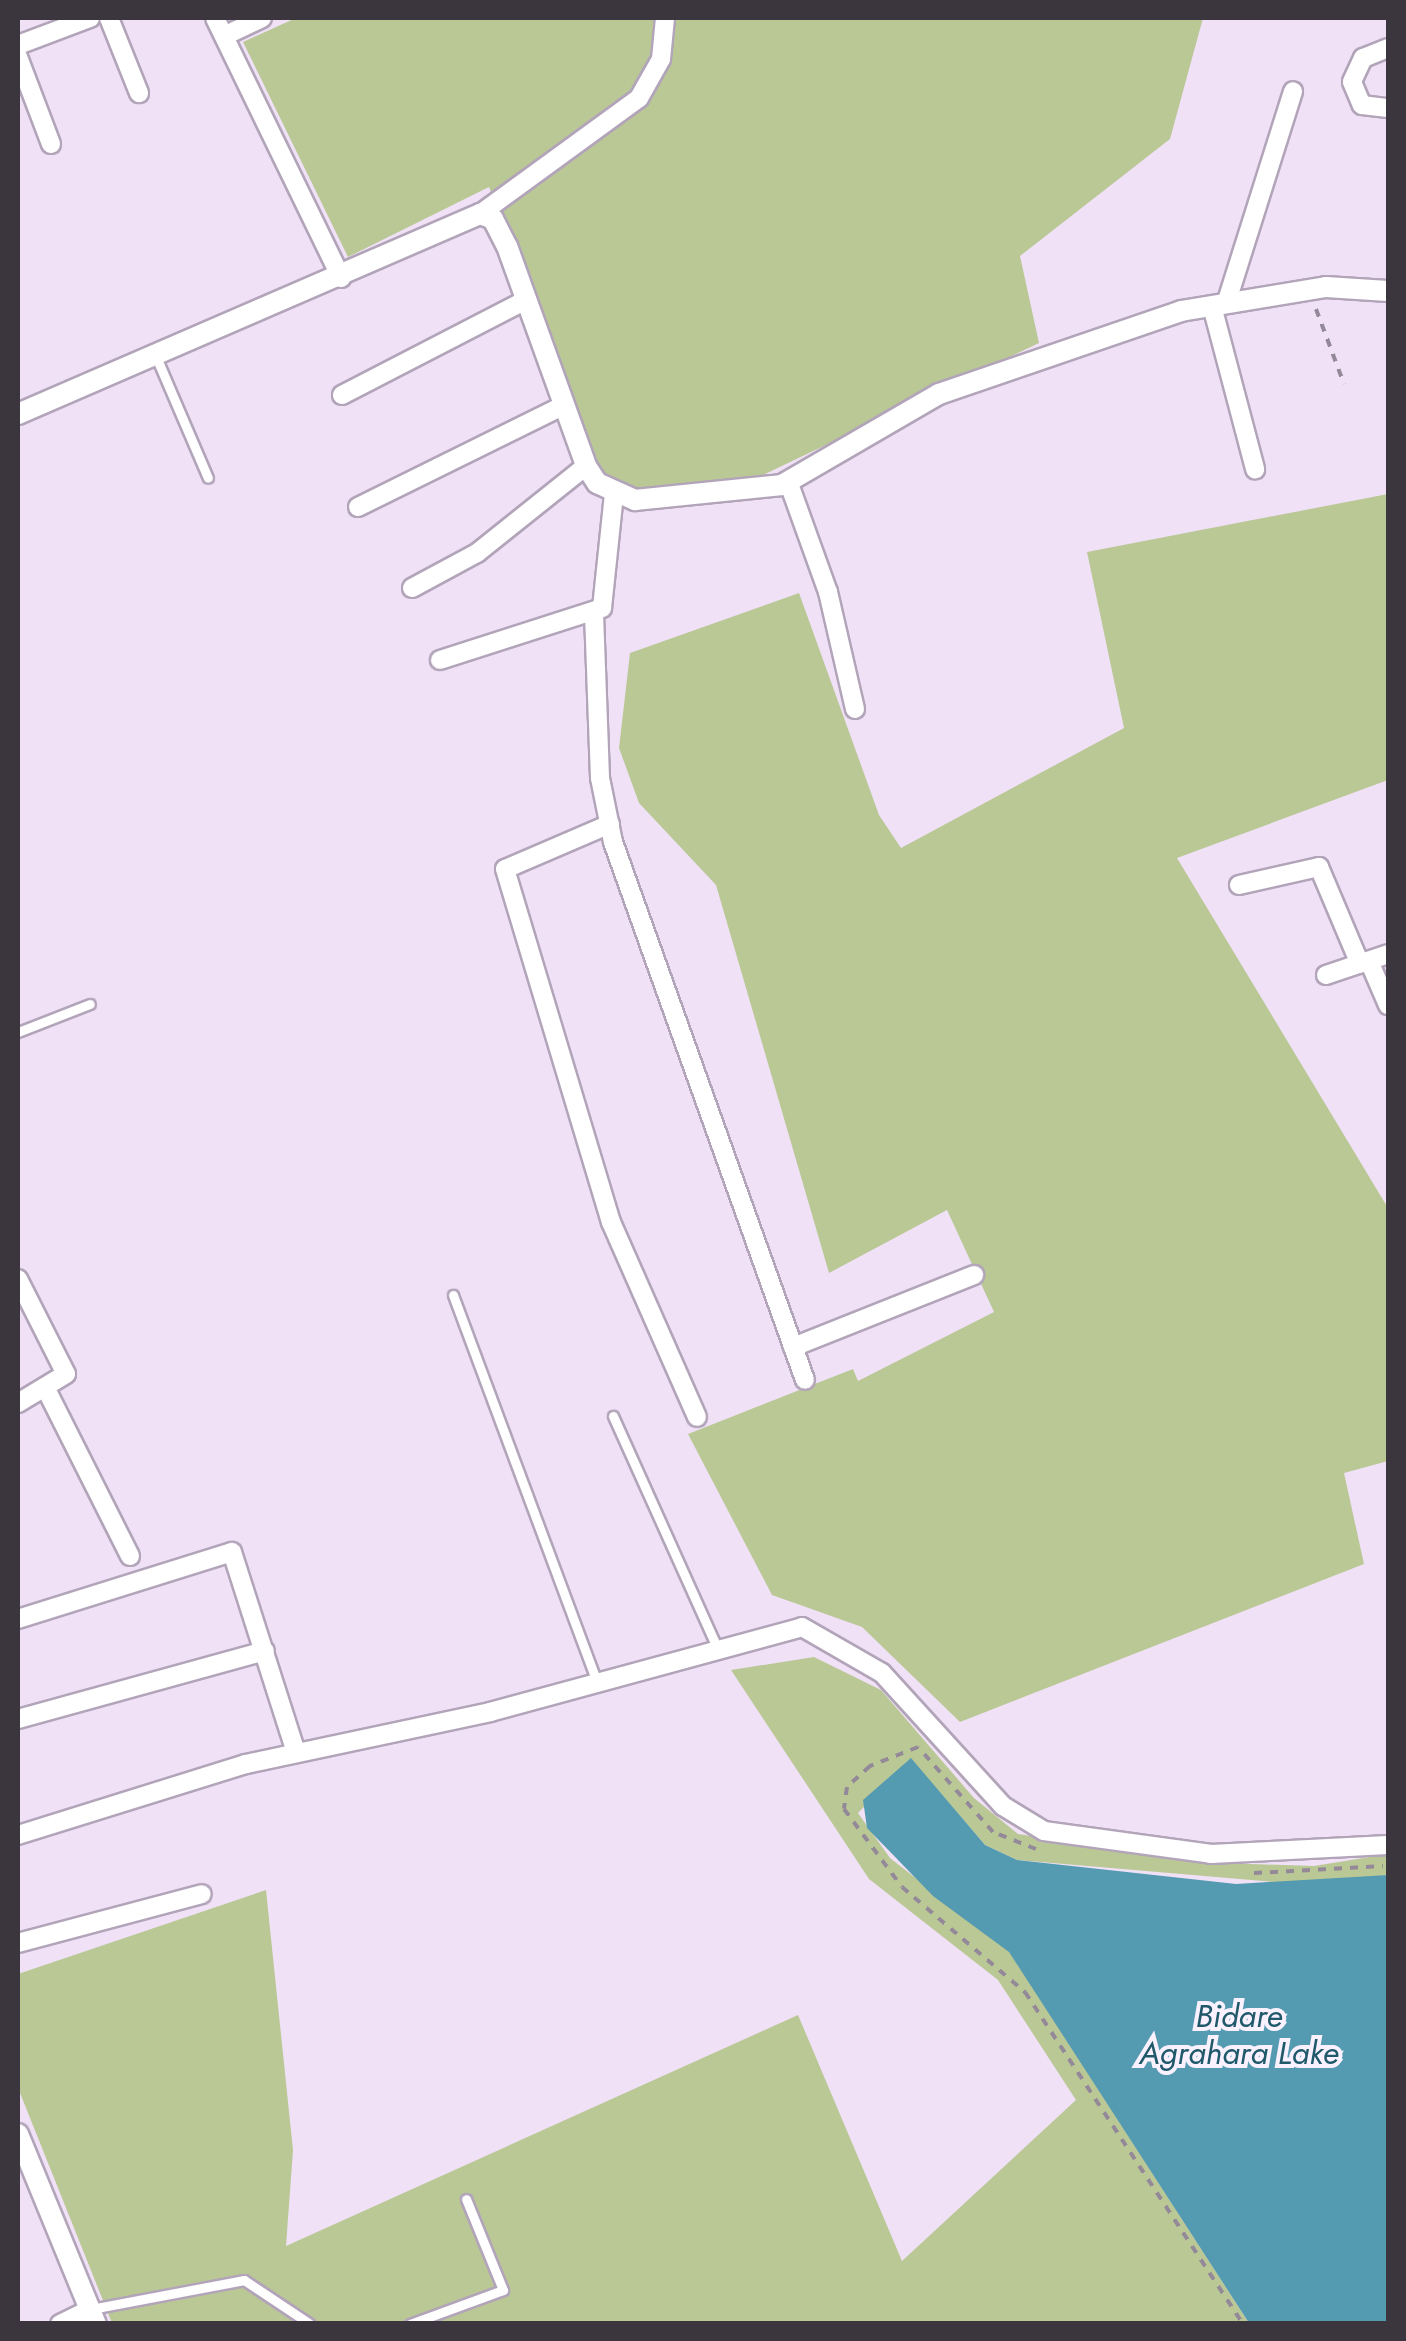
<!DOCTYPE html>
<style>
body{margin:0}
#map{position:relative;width:1406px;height:2341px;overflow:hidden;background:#f0e1f7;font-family:Jost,sans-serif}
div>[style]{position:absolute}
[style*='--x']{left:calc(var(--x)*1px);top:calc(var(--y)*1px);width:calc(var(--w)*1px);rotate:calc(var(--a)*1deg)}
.green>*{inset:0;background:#bac896}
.water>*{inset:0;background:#549ab1}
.path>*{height:4px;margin-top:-2px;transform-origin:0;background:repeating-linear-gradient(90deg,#948998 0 8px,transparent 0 16px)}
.roads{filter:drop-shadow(2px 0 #b2a4b9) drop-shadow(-2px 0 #b2a4b9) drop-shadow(0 2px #b2a4b9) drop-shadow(0 -2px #b2a4b9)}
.service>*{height:9px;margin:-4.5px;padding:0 4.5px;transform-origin:4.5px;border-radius:4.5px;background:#fff}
.minor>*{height:18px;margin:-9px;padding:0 9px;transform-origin:9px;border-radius:9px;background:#fff}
.tertiary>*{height:20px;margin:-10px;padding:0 10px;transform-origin:10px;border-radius:10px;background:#fff}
span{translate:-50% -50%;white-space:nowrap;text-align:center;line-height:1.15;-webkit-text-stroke:8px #faf1fe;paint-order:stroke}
.water-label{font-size:32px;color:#1f596a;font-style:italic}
.frame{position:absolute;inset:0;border:20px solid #3b353d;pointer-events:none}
</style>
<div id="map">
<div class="green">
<div style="clip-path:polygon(296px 18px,1203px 18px,1170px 139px,1020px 256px,1039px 343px,759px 477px,638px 490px,604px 477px,489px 187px,348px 257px,243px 42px)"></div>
<div style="clip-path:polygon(1388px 494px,1388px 780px,1177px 858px,1388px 1208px,1388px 1461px,1344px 1473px,1364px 1564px,960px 1722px,862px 1627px,772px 1595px,688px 1434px,853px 1369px,858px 1381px,994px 1312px,947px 1210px,829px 1273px,716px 885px,639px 803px,619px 748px,630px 653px,799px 593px,879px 815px,901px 848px,1124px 728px,1087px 552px)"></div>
<div style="clip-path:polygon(814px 1657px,881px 1690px,974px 1798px,1018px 1834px,1220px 1863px,1314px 1866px,1388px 1854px,1388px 1875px,1321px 1886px,1017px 1860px,985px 1845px,911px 1759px,858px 1813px,890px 1858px,1009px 1951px,1249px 2323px,112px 2323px,18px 2088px,18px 1974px,266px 1890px,293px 2150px,286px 2246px,798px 2015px,902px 2261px,1076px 2100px,998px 1980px,869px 1879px,731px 1670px)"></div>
</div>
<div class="water">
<div style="clip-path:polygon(911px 1758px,985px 1845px,1017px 1860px,1236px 1884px,1388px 1875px,1388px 2323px,1249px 2323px,1009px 1952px,933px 1896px,867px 1828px,863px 1800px)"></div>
</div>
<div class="path">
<div style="--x:1316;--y:309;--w:80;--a:69.5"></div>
<div style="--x:1036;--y:1849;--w:46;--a:-158.4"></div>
<div style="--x:993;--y:1832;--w:113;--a:-131.4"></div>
<div style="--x:918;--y:1747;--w:52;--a:158.4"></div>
<div style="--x:870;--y:1766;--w:31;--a:138"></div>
<div style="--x:847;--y:1787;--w:22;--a:98"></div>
<div style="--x:844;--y:1809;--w:97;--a:53.4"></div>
<div style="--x:902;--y:1887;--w:162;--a:40.5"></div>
<div style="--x:1025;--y:1992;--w:397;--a:56.7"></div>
<div style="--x:1254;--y:1873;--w:129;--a:-3.1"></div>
</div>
<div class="roads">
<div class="service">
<div style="--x:157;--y:359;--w:129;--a:66.8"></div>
<div style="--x:18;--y:1032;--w:77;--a:-21.3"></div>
<div style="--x:453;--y:1295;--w:414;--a:69.6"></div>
<div style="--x:613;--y:1416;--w:256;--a:65.8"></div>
<div style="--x:91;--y:2309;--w:156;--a:-10.7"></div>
<div style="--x:244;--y:2280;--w:79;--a:33.7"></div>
<div style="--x:410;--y:2324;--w:99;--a:-20.1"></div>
<div style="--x:503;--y:2290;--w:98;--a:-112.1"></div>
</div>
<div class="minor">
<div style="--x:109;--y:18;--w:81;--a:68.2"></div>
<div style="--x:215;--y:18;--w:289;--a:64.1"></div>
<div style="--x:224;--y:36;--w:42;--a:-25.3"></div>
<div style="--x:18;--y:45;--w:77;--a:-20.6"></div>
<div style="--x:1388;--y:48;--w:27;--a:158"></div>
<div style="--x:1363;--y:58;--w:26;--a:115"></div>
<div style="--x:1352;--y:82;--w:25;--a:67"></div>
<div style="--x:1362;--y:105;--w:26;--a:7"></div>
<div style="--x:18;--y:57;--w:93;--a:69.2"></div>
<div style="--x:480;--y:214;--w:197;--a:-36.1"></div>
<div style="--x:639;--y:98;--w:45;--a:-60.6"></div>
<div style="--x:661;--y:59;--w:41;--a:-84.4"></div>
<div style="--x:1226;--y:304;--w:223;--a:-72.5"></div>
<div style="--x:1212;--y:306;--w:169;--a:75.2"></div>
<div style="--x:342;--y:395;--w:207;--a:-27.3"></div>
<div style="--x:788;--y:481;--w:118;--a:70.2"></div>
<div style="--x:828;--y:592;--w:120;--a:77"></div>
<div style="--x:358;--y:507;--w:230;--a:-26.3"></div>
<div style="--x:412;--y:588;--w:74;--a:-28.3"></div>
<div style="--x:477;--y:553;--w:139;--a:-38.6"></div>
<div style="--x:594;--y:614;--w:164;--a:87.9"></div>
<div style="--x:600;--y:778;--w:65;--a:78.5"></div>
<div style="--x:613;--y:842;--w:571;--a:70.36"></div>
<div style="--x:440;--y:660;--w:170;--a:-17.8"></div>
<div style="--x:602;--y:608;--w:116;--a:-84"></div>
<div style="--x:610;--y:824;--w:114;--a:156.8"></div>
<div style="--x:505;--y:869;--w:369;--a:73.3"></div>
<div style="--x:611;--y:1222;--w:213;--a:66.2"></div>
<div style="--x:1239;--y:885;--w:82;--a:-12.7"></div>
<div style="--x:1319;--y:867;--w:105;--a:67.1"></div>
<div style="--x:1369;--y:961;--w:48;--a:66.6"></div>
<div style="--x:1326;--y:975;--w:65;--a:-18.7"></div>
<div style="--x:18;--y:1279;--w:106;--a:63.2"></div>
<div style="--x:66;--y:1374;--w:56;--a:148.9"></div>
<div style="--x:793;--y:1347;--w:195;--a:-21.7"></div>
<div style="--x:46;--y:1389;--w:187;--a:63.3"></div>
<div style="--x:18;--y:1619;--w:224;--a:-17.4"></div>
<div style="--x:232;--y:1552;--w:211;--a:72.3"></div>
<div style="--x:18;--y:1719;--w:256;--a:-15.4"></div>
<div style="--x:18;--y:1835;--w:239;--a:-17.3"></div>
<div style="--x:246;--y:1764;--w:249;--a:-12"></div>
<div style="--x:490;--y:1712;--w:323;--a:-15.2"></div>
<div style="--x:802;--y:1627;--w:92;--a:29.9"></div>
<div style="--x:882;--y:1673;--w:180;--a:47.7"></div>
<div style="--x:1003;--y:1806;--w:48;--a:31.4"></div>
<div style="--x:1044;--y:1831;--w:169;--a:7.8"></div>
<div style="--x:1211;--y:1854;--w:177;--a:-2.9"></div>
<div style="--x:18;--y:1943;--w:190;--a:-14.9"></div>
<div style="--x:60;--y:2324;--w:34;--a:-26"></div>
</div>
<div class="tertiary">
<div style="--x:18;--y:414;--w:503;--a:-23.41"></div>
<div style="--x:480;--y:214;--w:14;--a:21"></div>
<div style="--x:493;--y:219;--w:30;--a:63"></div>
<div style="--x:507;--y:246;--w:234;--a:70.2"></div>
<div style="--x:586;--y:466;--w:20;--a:57"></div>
<div style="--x:597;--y:483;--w:42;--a:24.1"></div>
<div style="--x:635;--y:500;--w:148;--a:-5.8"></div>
<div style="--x:782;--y:485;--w:181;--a:-30.1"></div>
<div style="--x:939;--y:394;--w:256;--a:-18.9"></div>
<div style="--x:1181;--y:311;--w:147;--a:-9.4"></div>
<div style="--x:1326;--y:287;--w:62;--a:3.7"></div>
<div style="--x:18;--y:2134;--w:205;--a:67.7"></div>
</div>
</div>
<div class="water-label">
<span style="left:1239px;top:2035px">Bidare<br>Agrahara Lake</span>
</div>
<div class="frame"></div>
</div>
